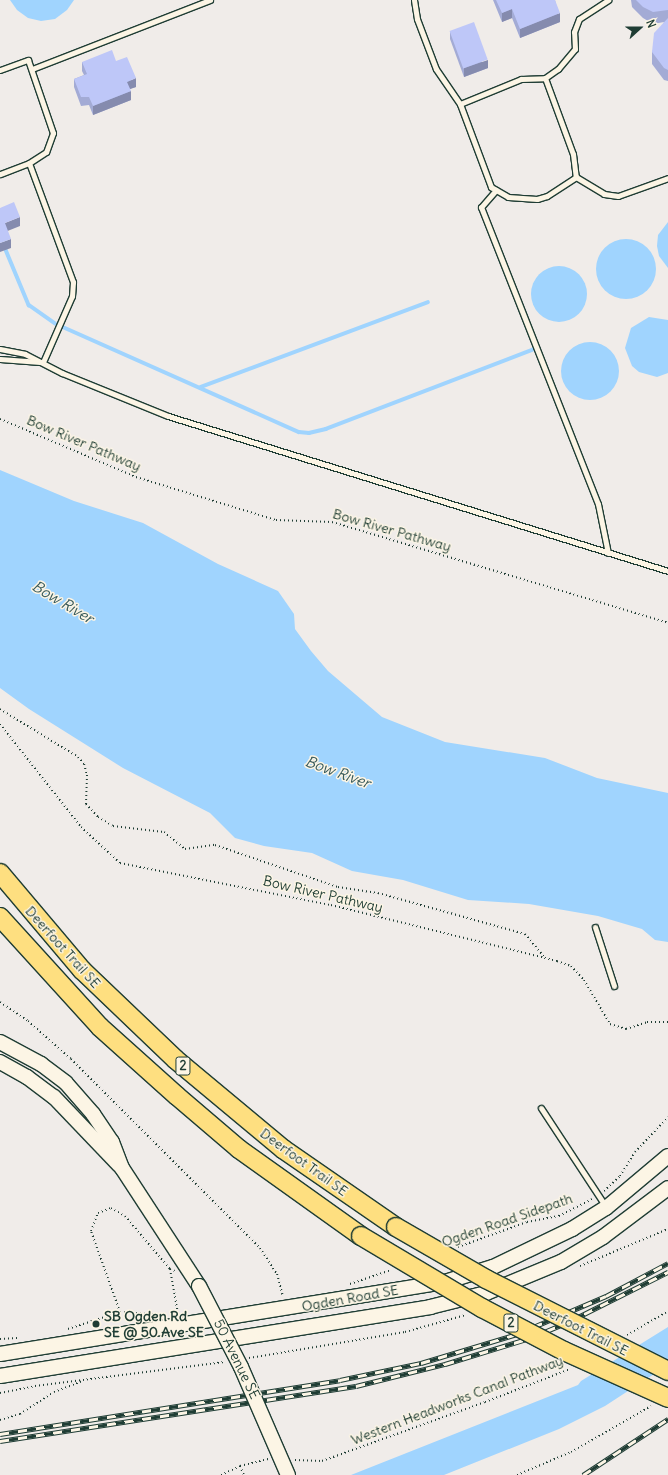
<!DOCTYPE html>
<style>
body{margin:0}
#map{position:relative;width:668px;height:1475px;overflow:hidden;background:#f0ece9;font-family:Delius,sans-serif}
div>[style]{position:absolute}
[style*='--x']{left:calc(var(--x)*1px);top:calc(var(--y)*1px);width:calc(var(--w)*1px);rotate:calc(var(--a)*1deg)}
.water>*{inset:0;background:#a0d4fe}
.round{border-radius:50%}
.stream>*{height:3.5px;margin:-1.75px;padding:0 1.75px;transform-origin:1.75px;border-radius:1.75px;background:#a0d4fe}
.path>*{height:2px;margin-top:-1px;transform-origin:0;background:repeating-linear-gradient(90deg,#1f3d34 0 1px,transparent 0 4px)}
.roads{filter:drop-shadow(1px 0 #1f3d34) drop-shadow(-1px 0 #1f3d34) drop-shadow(0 1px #1f3d34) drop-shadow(0 -1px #1f3d34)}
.lane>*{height:5px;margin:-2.5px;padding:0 2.5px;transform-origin:2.5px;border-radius:2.5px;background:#fcf5e5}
.secondary>*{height:14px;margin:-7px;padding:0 7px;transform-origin:7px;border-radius:7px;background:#fcf5e5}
.highway>*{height:18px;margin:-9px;padding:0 9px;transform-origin:9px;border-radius:9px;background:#fedf80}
.rail>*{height:4.5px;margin-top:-2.25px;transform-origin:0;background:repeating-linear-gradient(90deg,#fcf5e5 0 9px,#1f3d34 0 18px);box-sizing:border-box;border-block:1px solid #1f3d34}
.bridges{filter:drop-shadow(1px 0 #1f3d34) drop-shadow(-1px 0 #1f3d34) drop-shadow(0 1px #1f3d34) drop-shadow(0 -1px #1f3d34)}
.secondary-bridge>*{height:14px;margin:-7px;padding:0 7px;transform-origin:7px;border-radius:7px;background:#fcf5e5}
.highway-bridge>*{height:18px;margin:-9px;padding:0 9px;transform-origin:9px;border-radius:9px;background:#fedf80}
.wall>*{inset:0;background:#a3abd5}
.shaded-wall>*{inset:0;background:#858bae}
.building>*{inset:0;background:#bec7f8;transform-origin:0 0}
.dots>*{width:11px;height:11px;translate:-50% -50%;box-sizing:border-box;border:2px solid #fcf5e5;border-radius:50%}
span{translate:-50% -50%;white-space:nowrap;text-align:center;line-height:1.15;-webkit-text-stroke:3px #fcf5e5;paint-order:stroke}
.shield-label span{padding:1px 3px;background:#fcf5e5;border:1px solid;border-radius:3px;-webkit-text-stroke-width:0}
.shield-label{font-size:13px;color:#1f3d34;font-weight:700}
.street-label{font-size:14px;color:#1f3d34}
.poi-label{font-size:14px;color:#1f3d34;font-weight:700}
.left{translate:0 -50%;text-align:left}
.water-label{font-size:15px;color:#395b5c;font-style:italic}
.north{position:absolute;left:620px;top:8px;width:40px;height:40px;-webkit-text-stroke:3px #fcf5e5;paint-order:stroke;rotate:69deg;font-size:11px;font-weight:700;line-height:16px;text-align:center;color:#1f3d34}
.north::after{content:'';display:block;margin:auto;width:14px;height:18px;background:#1f3d34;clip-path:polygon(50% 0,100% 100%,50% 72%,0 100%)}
</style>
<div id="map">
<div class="water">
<div style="clip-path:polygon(10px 0,74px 0,67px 10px,55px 19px,41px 21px,28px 18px,17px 10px)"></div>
<div style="clip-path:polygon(668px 222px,668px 268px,659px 256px,657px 246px,658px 235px)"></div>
<div class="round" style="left:596px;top:239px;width:60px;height:60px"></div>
<div class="round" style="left:531px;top:266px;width:56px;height:56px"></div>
<div style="clip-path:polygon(649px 317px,668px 320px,668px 373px,657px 377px,639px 372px,632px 366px,625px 348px,631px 328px)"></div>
<div class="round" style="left:561px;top:342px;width:58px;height:58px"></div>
<div style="clip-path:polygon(0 470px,74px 501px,143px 523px,218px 564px,278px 591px,294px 614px,295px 629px,311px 651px,328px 671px,382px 717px,445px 742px,545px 758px,597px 778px,668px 793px,668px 942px,655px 940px,642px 929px,598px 916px,529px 904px,468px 900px,403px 880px,352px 871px,312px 853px,264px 846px,235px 838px,210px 813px,123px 768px,29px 709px,0 688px)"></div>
<div style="clip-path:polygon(668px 1327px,668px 1365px,605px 1406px,559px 1429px,444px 1475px,351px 1475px,578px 1385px,581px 1381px)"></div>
</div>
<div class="stream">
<div style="--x:6;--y:250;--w:60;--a:67.3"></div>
<div style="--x:29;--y:305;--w:32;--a:35"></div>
<div style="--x:63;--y:327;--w:258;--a:24"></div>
<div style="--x:299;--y:432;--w:10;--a:6"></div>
<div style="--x:309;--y:433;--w:17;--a:-13"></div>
<div style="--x:326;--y:429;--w:221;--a:-21"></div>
<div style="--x:201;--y:387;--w:242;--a:-20.5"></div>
</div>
<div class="path">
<div style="--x:0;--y:419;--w:148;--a:23.1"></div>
<div style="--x:136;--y:477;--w:146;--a:17.1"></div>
<div style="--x:276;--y:520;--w:56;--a:2"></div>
<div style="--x:332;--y:522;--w:351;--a:16.7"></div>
<div style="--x:0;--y:709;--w:92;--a:31.6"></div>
<div style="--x:78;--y:757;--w:9;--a:49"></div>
<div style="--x:84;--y:764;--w:11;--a:75"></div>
<div style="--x:87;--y:775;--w:29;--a:92"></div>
<div style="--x:86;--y:804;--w:18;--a:47"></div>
<div style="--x:98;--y:817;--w:17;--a:31"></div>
<div style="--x:113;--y:826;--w:51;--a:6.7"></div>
<div style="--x:164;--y:832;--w:27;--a:39"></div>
<div style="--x:185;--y:849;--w:30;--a:-8"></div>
<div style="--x:215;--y:845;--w:130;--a:18.9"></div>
<div style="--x:338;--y:887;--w:40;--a:8.5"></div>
<div style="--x:378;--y:893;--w:153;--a:15.6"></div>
<div style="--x:525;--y:934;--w:31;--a:50"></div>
<div style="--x:0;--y:724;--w:131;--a:51.8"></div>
<div style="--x:81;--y:827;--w:53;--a:42.7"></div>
<div style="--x:120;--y:863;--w:215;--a:11.3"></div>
<div style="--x:331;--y:905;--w:233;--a:13.9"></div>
<div style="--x:557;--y:961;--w:15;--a:20"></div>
<div style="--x:571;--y:966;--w:19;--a:47"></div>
<div style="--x:584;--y:980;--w:51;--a:59.4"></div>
<div style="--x:610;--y:1024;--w:17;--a:17"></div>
<div style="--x:626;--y:1029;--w:22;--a:-18"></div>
<div style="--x:647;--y:1022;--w:21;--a:0"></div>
<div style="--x:0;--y:1002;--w:34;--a:34"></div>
<div style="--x:28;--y:1021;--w:57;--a:41.5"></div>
<div style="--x:71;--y:1059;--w:267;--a:45"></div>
<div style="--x:260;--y:1248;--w:31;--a:57"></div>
<div style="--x:277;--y:1274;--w:23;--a:75"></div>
<div style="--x:604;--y:1191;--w:22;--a:-43"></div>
<div style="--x:620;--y:1176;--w:28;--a:-58"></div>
<div style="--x:635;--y:1152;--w:48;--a:-46.7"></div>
<div style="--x:458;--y:1247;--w:73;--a:-19.9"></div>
<div style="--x:527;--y:1222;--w:33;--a:-11"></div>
<div style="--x:559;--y:1216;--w:37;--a:-27"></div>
<div style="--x:580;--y:1266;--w:95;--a:-22.8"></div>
<div style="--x:170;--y:1269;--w:46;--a:79.9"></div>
<div style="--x:350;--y:1284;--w:43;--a:-18.9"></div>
<div style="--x:120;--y:1312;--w:41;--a:4.2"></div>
<div style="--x:120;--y:1312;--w:86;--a:-109.7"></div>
<div style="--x:91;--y:1231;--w:19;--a:-69"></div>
<div style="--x:98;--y:1213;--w:14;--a:-21"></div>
<div style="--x:111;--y:1208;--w:16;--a:30"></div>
<div style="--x:125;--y:1216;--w:70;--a:49.7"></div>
<div style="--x:170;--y:1269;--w:5;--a:22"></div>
<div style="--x:68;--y:1329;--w:55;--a:-18.1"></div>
<div style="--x:627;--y:1335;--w:48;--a:-30.3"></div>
<div style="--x:0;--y:1339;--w:17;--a:-3"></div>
<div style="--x:249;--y:1358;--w:158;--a:-9.5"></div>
<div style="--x:405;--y:1332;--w:63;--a:-15.6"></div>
<div style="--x:0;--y:1393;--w:36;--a:-11"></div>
<div style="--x:35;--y:1386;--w:191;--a:-7.2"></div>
<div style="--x:0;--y:1420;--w:21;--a:-17"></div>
<div style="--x:20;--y:1414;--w:40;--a:-32.9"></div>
<div style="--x:54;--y:1392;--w:31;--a:-21"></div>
<div style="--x:295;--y:1460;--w:27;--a:2"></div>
<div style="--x:322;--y:1461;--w:173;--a:-19.9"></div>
<div style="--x:485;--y:1402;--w:91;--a:-21.2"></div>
<div style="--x:240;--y:1466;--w:10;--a:66"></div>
<div style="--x:221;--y:1475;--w:21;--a:-25"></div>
<div style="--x:240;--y:1466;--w:30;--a:-14"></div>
<div style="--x:517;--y:1475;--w:59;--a:-23.1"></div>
<div style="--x:571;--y:1452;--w:92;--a:-29.9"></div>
</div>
<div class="roads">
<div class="lane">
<div style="--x:414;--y:0;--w:19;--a:81"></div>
<div style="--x:417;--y:19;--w:53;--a:69.2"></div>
<div style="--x:436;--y:69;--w:42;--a:55.6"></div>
<div style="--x:460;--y:104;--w:89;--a:69.5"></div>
<div style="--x:491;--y:187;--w:20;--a:30"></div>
<div style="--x:508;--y:197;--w:29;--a:4"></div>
<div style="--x:537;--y:199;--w:10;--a:-17"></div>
<div style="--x:547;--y:196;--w:35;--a:-33"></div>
<div style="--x:32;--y:69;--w:191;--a:-21.2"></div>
<div style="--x:0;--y:70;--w:30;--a:-20"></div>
<div style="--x:28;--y:60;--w:77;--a:71.1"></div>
<div style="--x:53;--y:133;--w:20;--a:110"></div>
<div style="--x:46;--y:152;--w:20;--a:147"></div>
<div style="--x:29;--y:163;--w:31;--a:159"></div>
<div style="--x:545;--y:78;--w:81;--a:69.8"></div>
<div style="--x:573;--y:154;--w:23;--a:83"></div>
<div style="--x:460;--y:104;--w:66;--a:-22.3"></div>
<div style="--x:521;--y:79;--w:24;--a:-2"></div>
<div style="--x:545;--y:78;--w:16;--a:-35"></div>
<div style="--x:558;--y:69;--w:26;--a:-50"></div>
<div style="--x:575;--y:49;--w:17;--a:-93"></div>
<div style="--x:574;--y:32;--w:14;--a:-69"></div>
<div style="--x:579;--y:19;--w:35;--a:-33"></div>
<div style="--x:29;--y:163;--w:127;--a:69.7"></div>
<div style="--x:73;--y:282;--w:14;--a:94"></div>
<div style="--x:72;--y:296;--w:72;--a:113.7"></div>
<div style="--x:576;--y:177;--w:33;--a:31"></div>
<div style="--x:604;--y:194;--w:14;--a:8"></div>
<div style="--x:618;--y:196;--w:53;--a:-19.8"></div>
<div style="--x:496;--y:190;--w:23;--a:131"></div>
<div style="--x:481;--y:207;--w:319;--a:68.5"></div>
<div style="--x:598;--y:504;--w:50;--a:78.5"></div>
<div style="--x:0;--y:349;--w:25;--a:11"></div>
<div style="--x:25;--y:354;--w:42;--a:27.2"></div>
<div style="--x:62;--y:373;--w:114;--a:22.1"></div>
<div style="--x:168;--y:416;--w:523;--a:17.22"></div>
<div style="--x:0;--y:359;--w:40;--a:4.3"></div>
<div style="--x:595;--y:927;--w:62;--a:72.1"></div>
<div style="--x:541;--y:1108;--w:118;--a:56.7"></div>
</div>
<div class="secondary">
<div style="--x:0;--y:1042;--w:47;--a:28.2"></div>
<div style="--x:41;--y:1064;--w:31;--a:37"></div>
<div style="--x:66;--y:1083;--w:41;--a:48.9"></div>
<div style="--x:93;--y:1114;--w:34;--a:56"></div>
<div style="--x:112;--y:1142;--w:28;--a:69"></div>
<div style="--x:122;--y:1168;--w:141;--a:56.9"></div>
<div style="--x:0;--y:1062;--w:31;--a:29"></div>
<div style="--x:27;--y:1077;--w:34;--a:37"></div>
<div style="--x:54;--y:1097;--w:94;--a:46.3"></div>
<div style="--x:0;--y:1354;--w:451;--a:-9.2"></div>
<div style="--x:445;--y:1282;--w:50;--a:-17.4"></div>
<div style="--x:493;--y:1267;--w:88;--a:-25.7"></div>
<div style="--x:572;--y:1229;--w:40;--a:-32"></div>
<div style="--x:606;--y:1208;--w:81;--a:-40"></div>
<div style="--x:0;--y:1376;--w:436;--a:-9.1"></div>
<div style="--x:430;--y:1307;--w:58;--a:-14"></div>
<div style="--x:486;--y:1293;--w:81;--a:-22.5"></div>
<div style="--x:561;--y:1262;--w:49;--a:-30.8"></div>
<div style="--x:603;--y:1237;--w:81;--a:-37"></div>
</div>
<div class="highway">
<div style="--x:0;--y:873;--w:127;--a:49.8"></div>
<div style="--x:82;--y:970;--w:129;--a:43.7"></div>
<div style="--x:175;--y:1059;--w:141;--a:39.8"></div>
<div style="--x:283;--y:1149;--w:137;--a:34.6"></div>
<div style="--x:0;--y:917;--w:149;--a:47.7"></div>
<div style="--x:100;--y:1027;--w:103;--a:41.9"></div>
<div style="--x:177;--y:1096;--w:82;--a:40.5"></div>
<div style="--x:239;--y:1149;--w:150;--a:35.5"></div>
</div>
</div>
<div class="rail">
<div style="--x:0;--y:1434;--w:344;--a:-9"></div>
<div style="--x:340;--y:1380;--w:83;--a:-11.9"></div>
<div style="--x:421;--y:1363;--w:100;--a:-16.8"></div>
<div style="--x:517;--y:1334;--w:97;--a:-23.1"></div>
<div style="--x:606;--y:1296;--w:70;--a:-28"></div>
<div style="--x:0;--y:1441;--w:360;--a:-8.8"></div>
<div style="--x:356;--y:1386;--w:92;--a:-13.9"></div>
<div style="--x:445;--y:1364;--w:89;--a:-17"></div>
<div style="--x:530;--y:1338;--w:41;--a:-22.8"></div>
<div style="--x:568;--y:1322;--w:112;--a:-26.6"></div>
<div style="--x:583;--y:1475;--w:102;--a:-33.4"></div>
</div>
<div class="bridges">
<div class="secondary-bridge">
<div style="--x:199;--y:1286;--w:91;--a:62.6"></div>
<div style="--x:241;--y:1367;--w:118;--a:66.5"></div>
</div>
<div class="highway-bridge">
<div style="--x:396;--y:1227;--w:104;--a:30"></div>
<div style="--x:486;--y:1279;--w:204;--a:26.8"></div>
<div style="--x:361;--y:1236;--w:141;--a:30.8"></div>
<div style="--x:482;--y:1308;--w:93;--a:27.7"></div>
<div style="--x:564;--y:1351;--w:114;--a:24.3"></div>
</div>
</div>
<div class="wall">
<div style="clip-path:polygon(493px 0,555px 0,560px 22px,520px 38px,512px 18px,502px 22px)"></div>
<div style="clip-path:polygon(631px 0,668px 0,668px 81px,664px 80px,652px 64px,652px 52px,664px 22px,653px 24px,643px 18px,632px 7px)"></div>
<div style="clip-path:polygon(450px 31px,488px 68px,464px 77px,450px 39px)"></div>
<div style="clip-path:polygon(116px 61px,136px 87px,130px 89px,131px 100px,93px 115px,89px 105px,81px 106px,74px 87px,74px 79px,84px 75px,82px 71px,82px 62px)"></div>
</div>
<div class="shaded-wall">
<div style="clip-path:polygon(512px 9px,512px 18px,502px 22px,502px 13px)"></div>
<div style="clip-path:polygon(560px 13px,560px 22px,520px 38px,520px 29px)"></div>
<div style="clip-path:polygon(488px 60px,488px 68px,464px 77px,464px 68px)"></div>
<div style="clip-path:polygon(136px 78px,136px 87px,127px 90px,127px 82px)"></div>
<div style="clip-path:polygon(131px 91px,131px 100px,93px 115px,93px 106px)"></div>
<div style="clip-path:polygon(20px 217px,20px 226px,5px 232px,5px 223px)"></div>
<div style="clip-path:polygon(11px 239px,11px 248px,0 252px,0 243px)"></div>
</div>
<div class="building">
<div style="clip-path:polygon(496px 0,555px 0,560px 13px,520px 29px,512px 9px,502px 13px)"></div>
<div style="clip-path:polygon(636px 0,668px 0,668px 10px,653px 12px,643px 7px)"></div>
<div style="clip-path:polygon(668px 18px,668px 70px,664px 68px,652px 52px,654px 33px)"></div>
<div style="left:474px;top:22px;width:40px;height:26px;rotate:70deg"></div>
<div style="clip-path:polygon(112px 50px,116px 61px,127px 57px,136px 78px,127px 82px,131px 91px,93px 106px,89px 97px,81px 97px,74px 79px,87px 74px,82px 62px)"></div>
<div style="clip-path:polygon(14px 202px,20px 217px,5px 223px,11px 239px,0 243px,0 208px)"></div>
</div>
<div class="dots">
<div style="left:96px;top:1324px;background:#1f3d34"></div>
</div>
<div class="shield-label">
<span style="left:183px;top:1066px">2</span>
<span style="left:511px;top:1323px">2</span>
</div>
<div class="street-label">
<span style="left:84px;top:443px;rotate:23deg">Bow River Pathway</span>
<span style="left:392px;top:530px;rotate:16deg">Bow River Pathway</span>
<span style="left:323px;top:894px;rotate:13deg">Bow River Pathway</span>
<span style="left:63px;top:947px;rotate:48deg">Deerfoot Trail SE</span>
<span style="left:304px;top:1162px;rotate:36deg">Deerfoot Trail SE</span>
<span style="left:507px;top:1220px;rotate:-19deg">Ogden Road Sidepath</span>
<span style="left:350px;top:1298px;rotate:-10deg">Ogden Road SE</span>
<span style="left:581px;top:1328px;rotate:27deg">Deerfoot Trail SE</span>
<span style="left:237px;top:1359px;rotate:64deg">50 Avenue SE</span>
<span style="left:457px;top:1400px;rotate:-21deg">Western Headworks Canal Pathway</span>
</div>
<div class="poi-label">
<span class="left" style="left:104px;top:1324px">SB Ogden Rd<br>SE @ 50 Ave SE</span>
</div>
<div class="water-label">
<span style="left:63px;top:602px;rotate:31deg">Bow River</span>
<span style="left:338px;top:772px;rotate:20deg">Bow River</span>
</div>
<div class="north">N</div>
</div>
